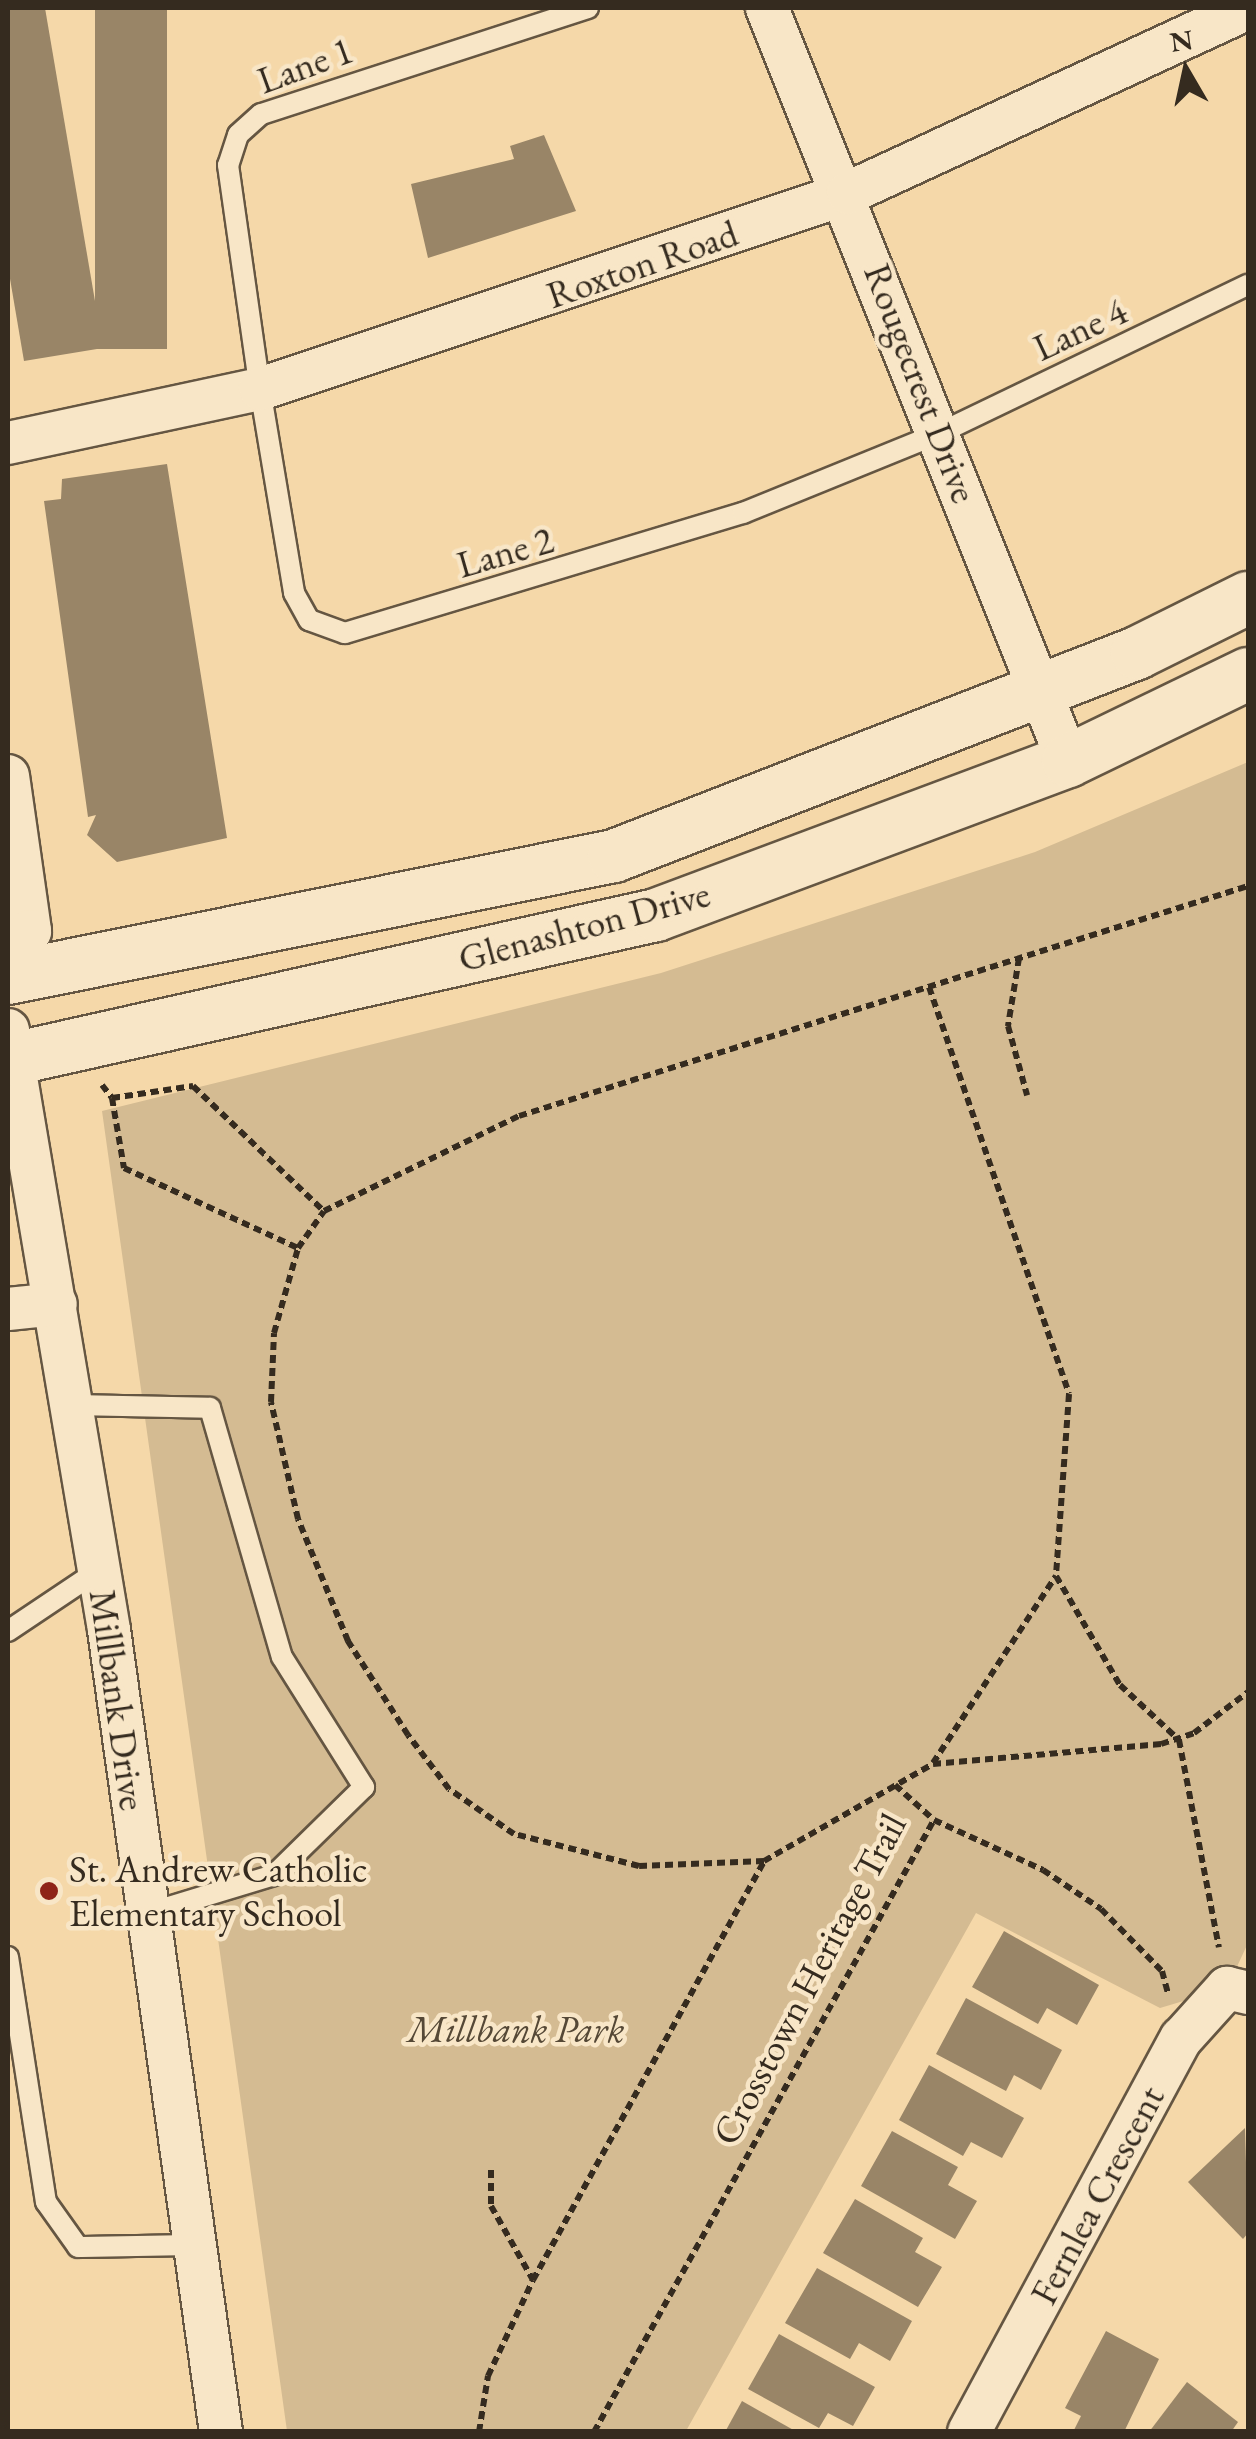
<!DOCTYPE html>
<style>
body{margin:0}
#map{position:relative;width:1256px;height:2439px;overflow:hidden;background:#f5d8a9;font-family:"EB Garamond",serif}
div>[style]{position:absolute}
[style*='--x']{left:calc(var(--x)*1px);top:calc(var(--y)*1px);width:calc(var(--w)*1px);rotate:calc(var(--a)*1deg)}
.green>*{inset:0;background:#d4bb92}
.building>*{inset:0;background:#998567;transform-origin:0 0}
.path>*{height:6px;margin-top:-3px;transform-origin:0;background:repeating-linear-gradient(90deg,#352b1f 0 8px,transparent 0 13px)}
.roads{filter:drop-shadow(2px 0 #655642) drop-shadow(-2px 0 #655642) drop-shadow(0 2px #655642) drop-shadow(0 -2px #655642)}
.service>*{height:20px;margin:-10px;padding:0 10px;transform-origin:10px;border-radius:10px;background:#f8e6c7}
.minor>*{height:42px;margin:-21px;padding:0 21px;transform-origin:21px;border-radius:21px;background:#f8e6c7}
.tertiary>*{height:52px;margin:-26px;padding:0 26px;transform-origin:26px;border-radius:26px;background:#f8e6c7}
.dots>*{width:28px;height:28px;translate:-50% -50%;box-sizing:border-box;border:5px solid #f8e6c7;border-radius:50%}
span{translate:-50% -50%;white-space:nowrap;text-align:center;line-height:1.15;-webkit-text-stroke:9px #f8e6c7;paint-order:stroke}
.street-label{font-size:38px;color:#352b1f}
.poi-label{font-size:38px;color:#352b1f}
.left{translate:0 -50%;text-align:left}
.park-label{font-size:38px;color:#554836;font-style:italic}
.frame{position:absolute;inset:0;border:10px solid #352b1f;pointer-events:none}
.north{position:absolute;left:1136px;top:20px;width:100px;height:100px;-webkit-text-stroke:8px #f8e6c7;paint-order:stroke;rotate:351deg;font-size:28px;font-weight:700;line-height:40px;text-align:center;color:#352b1f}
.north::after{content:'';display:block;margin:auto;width:35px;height:45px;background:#352b1f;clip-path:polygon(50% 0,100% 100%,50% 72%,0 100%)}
</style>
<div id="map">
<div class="green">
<div style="clip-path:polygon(1248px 762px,1248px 1943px,1227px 1988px,1160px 2008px,976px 1913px,686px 2431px,287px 2431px,102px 1111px,661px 973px,1035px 852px)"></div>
</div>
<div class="building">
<div style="clip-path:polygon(8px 8px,45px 8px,103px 348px,24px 361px,8px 267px)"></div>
<div style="left:95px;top:8px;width:72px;height:341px"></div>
<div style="clip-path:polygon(544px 135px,576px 211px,428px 258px,411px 184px,514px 159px,510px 146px)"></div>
<div style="clip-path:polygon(167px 464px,227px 838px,117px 862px,87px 835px,96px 815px,88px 817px,44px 501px,61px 499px,62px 479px)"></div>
<div style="clip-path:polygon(1004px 1931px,1099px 1985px,1077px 2025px,1047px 2008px,1038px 2024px,972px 1987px)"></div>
<div style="clip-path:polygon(966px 1998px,1062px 2050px,1041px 2090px,1014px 2075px,1006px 2091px,936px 2054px)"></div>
<div style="clip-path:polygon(929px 2065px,1024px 2118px,1002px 2158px,971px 2142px,963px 2156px,899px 2120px)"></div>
<div style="clip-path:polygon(1245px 2128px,1248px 2233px,1243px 2239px,1188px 2182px)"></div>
<div style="clip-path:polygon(892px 2131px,958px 2167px,948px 2185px,977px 2201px,955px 2239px,861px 2186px)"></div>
<div style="clip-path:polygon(855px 2199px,923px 2238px,915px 2252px,942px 2267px,918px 2307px,823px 2253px)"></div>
<div style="clip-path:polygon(817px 2268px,912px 2321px,890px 2361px,859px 2343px,850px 2359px,785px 2323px)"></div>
<div style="clip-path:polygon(1106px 2331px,1159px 2359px,1124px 2432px,1073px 2432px,1081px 2416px,1065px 2408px)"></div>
<div style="clip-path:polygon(779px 2334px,875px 2387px,853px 2426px,828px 2413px,819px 2428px,748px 2389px)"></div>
<div style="clip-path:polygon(1187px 2382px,1238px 2422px,1231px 2432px,1149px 2432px)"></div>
<div style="clip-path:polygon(742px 2401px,797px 2432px,725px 2432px)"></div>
</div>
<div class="path">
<div style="--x:1019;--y:958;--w:69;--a:99.2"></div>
<div style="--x:1008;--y:1026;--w:72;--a:74.6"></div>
<div style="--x:929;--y:987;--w:430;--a:71"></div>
<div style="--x:1069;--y:1394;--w:182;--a:94.1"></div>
<div style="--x:1056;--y:1576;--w:126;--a:59.6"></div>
<div style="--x:1120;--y:1685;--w:81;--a:43"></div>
<div style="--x:1179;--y:1740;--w:211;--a:79.1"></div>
<div style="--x:102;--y:1085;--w:16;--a:52"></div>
<div style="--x:112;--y:1098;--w:82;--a:-8.4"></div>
<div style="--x:193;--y:1086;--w:181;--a:43.7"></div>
<div style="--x:112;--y:1098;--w:71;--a:80.3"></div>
<div style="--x:124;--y:1168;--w:192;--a:24.7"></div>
<div style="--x:933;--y:1763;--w:224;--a:-56.7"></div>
<div style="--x:895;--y:1785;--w:52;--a:41.9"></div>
<div style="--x:934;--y:1820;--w:120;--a:24.6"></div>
<div style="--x:1043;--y:1870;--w:70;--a:33.9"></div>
<div style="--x:1101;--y:1909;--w:87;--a:45.5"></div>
<div style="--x:1162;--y:1971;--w:24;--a:75"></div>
<div style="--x:764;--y:1861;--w:125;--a:177.7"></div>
<div style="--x:639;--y:1866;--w:129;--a:-165.6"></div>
<div style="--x:514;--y:1834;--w:79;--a:-145.3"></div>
<div style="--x:449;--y:1789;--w:68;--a:-127.2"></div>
<div style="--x:408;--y:1735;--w:112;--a:-122.6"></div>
<div style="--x:348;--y:1641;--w:132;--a:-112.3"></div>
<div style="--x:298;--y:1519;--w:120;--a:-103"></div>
<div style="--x:271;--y:1402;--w:69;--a:-87.5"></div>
<div style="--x:274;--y:1333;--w:88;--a:-74.2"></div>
<div style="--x:298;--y:1248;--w:45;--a:-54.9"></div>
<div style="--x:324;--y:1211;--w:217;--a:-26"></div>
<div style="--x:519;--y:1116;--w:764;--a:-17.51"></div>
<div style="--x:491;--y:2170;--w:36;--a:90"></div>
<div style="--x:491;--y:2206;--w:85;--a:60.4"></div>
<div style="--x:479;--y:2432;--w:57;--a:-80.9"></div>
<div style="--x:488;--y:2376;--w:106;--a:-64.9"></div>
<div style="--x:533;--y:2280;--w:478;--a:-61.1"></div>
<div style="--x:764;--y:1861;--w:195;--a:-29.9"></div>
<div style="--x:933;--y:1764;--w:229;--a:-5"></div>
<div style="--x:1161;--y:1744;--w:35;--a:-18"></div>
<div style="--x:1194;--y:1733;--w:68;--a:-37.2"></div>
<div style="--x:594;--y:2432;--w:700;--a:-60.95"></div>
</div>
<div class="roads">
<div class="service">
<div style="--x:588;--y:8;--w:344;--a:162"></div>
<div style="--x:261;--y:114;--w:31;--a:138"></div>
<div style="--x:238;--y:135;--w:32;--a:108"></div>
<div style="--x:228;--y:165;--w:226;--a:81.9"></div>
<div style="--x:260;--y:389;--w:207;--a:80.5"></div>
<div style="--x:294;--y:593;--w:31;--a:61"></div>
<div style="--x:309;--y:620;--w:38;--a:20"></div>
<div style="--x:345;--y:633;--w:416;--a:-16.8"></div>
<div style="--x:743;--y:513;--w:213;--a:-22.1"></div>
<div style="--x:940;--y:433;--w:342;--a:-25.7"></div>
<div style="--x:72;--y:1405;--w:138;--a:1.2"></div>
<div style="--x:210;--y:1408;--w:259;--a:73.9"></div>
<div style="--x:282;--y:1657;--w:154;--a:57.8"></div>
<div style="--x:364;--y:1787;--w:126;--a:135.6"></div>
<div style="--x:274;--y:1875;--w:131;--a:163.1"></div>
<div style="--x:8;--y:1631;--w:110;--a:-33.8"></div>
<div style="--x:8;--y:1957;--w:248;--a:81.2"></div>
<div style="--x:46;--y:2202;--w:55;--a:54.6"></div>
<div style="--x:78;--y:2247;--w:117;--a:-1"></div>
</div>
<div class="minor">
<div style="--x:767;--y:8;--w:811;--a:68.21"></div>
<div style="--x:8;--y:443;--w:258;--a:-12.1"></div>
<div style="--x:260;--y:389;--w:620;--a:-18.43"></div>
<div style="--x:848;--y:193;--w:441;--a:-24.8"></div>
<div style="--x:8;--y:776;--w:157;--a:81.9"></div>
<div style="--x:30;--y:931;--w:41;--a:122.2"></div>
<div style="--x:8;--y:1030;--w:608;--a:80.44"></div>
<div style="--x:109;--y:1630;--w:810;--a:82.05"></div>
<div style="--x:8;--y:1309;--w:48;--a:-5.9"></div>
<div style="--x:969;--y:2432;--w:447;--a:-61.7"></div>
<div style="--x:1181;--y:2039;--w:69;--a:-48"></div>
<div style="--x:1227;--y:1988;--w:22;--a:13"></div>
</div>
<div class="tertiary">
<div style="--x:8;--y:978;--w:618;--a:-11.38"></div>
<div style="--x:614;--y:856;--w:561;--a:-21.21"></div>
<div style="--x:1137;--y:653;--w:124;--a:-26.4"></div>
<div style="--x:8;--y:1060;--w:664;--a:-12.61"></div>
<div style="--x:656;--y:915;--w:440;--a:-20.5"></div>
<div style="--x:1068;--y:761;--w:200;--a:-25.8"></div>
</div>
</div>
<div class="dots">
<div style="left:49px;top:1891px;background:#8f2418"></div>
</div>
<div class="street-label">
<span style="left:305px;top:65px;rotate:-20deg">Lane 1</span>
<span style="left:642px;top:264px;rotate:-19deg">Roxton Road</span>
<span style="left:1080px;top:329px;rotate:-25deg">Lane 4</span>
<span style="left:921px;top:383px;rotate:69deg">Rougecrest Drive</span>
<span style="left:505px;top:552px;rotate:-16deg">Lane 2</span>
<span style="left:584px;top:926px;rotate:-15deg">Glenashton Drive</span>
<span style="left:118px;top:1700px;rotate:82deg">Millbank Drive</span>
<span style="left:809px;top:1979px;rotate:-62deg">Crosstown Heritage Trail</span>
<span style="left:1097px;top:2195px;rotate:-62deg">Fernlea Crescent</span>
</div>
<div class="poi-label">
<span class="left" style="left:69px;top:1891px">St. Andrew Catholic<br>Elementary School</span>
</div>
<div class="park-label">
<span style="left:516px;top:2029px">Millbank Park</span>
</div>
<div class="frame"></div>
<div class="north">N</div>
</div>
